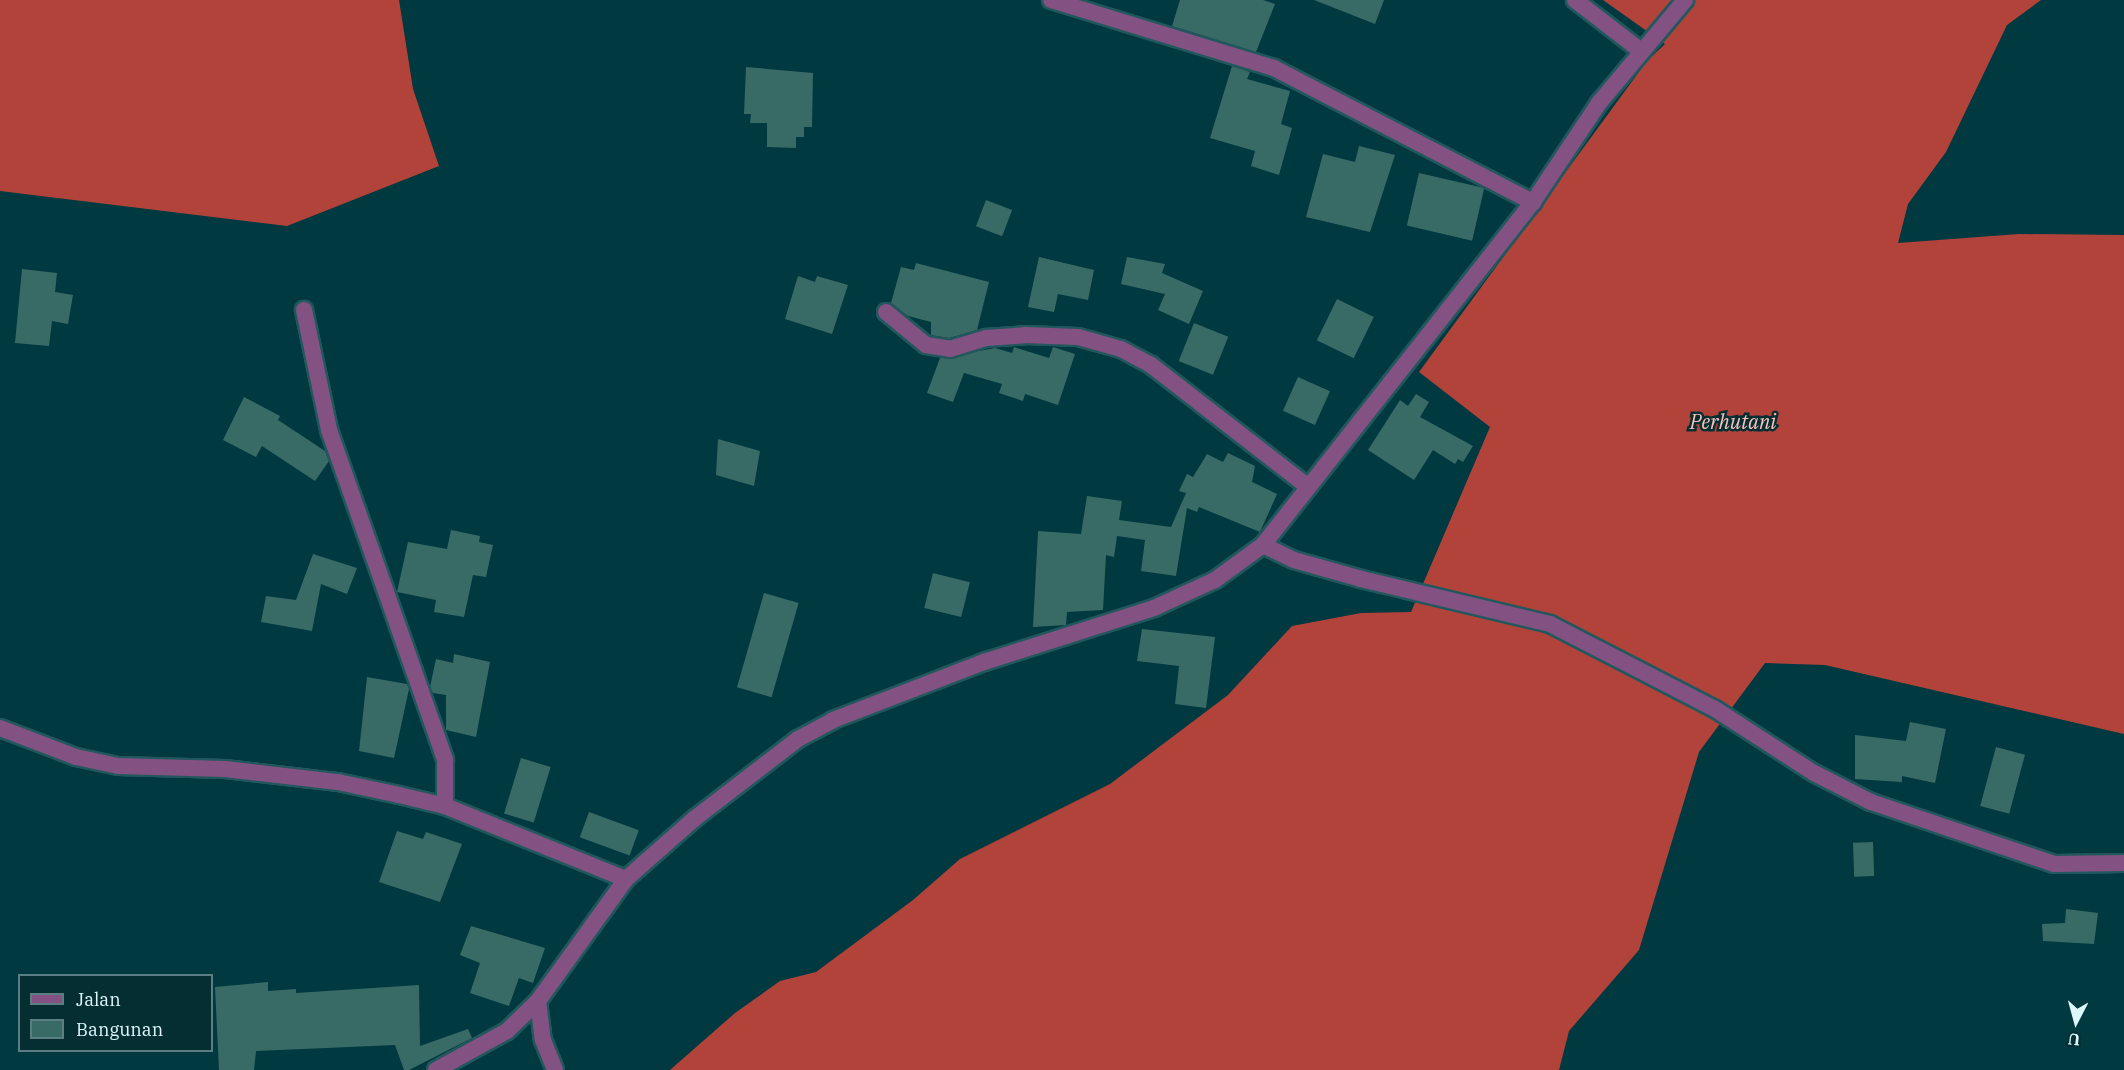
<!DOCTYPE html>
<style>
body{margin:0}
#map{position:relative;width:2124px;height:1070px;overflow:hidden;background:#003940;font-family:"IBM Plex Serif",serif}
div>[style]{position:absolute}
[style*='--x']{left:calc(var(--x)*1px);top:calc(var(--y)*1px);width:calc(var(--w)*1px);rotate:calc(var(--a)*1deg)}
.forest>*{inset:0;background:#b2433a}
.building>*{inset:0;background:#396b66;transform-origin:0 0}
.roads{filter:drop-shadow(2px 0 #23575e) drop-shadow(-2px 0 #23575e) drop-shadow(0 2px #23575e) drop-shadow(0 -2px #23575e)}
.minor>*{height:16px;margin:-8px;padding:0 8px;transform-origin:8px;border-radius:8px;background:#835282}
.tertiary>*{height:16px;margin:-8px;padding:0 8px;transform-origin:8px;border-radius:8px;background:#835282}
span{translate:-50% -50%;white-space:nowrap;text-align:center;line-height:1.15;-webkit-text-stroke:5px #052e33;paint-order:stroke}
.park-label{font-size:20px;color:#ffc2ba;font-style:italic}
.legend{position:absolute;left:18px;top:974px;width:195px;height:78px;box-sizing:border-box;background:#052e33;border:2px solid #5b7e83;margin:0;padding:8px 10px;list-style:none;font-size:18px;color:#ddf7fb}
.legend li{display:flex;align-items:center;gap:12px;height:30px}
.legend b{width:30px;border:2px solid #5b7e83}
.north{position:absolute;left:2046px;top:992px;width:60px;height:60px;-webkit-text-stroke:4px #052e33;paint-order:stroke;rotate:186deg;font-size:16px;font-weight:700;line-height:24px;text-align:center;color:#ddf7fb}
.north::after{content:'';display:block;margin:auto;width:21px;height:27px;background:#ddf7fb;clip-path:polygon(50% 0,100% 100%,50% 72%,0 100%)}
</style>
<div id="map">
<div class="forest">
<div style="clip-path:polygon(0 0,399px 0,413px 89px,439px 166px,287px 226px,0 191px)"></div>
<div style="clip-path:polygon(1603px 0,2041px 0,2007px 25px,1946px 152px,1908px 204px,1898px 243px,2019px 234px,2124px 235px,2124px 734px,1825px 665px,1765px 663px,1699px 752px,1639px 950px,1569px 1031px,1559px 1070px,670px 1070px,735px 1013px,780px 981px,816px 972px,913px 900px,960px 859px,1110px 784px,1228px 695px,1292px 626px,1361px 613px,1411px 612px,1490px 427px,1419px 372px,1647px 61px,1665px 44px)"></div>
</div>
<div class="building">
<div style="clip-path:polygon(1180px 0,1263px 0,1275px 4px,1256px 52px,1172px 26px)"></div>
<div style="clip-path:polygon(1314px 0,1384px 0,1375px 24px)"></div>
<div style="clip-path:polygon(1232px 66px,1250px 72px,1247px 79px,1290px 91px,1281px 124px,1292px 128px,1279px 175px,1251px 166px,1255px 151px,1210px 138px)"></div>
<div style="clip-path:polygon(746px 67px,813px 73px,812px 127px,804px 127px,804px 137px,796px 137px,796px 148px,767px 147px,767px 123px,750px 123px,751px 114px,744px 114px)"></div>
<div style="clip-path:polygon(1359px 146px,1395px 155px,1370px 232px,1306px 217px,1323px 154px,1355px 162px)"></div>
<div style="left:1419px;top:173px;width:67px;height:54px;rotate:13deg"></div>
<div style="left:986px;top:200px;width:28px;height:28px;rotate:21deg"></div>
<div style="clip-path:polygon(1039px 257px,1094px 270px,1088px 300px,1058px 294px,1054px 312px,1028px 307px)"></div>
<div style="clip-path:polygon(1127px 257px,1165px 264px,1162px 273px,1203px 291px,1189px 324px,1158px 310px,1165px 294px,1121px 284px)"></div>
<div style="clip-path:polygon(916px 263px,989px 282px,977px 330px,949px 338px,931px 335px,931px 322px,908px 316px,891px 303px,901px 267px,914px 270px)"></div>
<div style="clip-path:polygon(22px 269px,57px 273px,55px 292px,73px 295px,68px 324px,52px 321px,49px 346px,15px 343px)"></div>
<div style="clip-path:polygon(798px 276px,815px 282px,817px 276px,848px 285px,832px 334px,785px 319px)"></div>
<div style="left:1337px;top:299px;width:41px;height:46px;rotate:26deg"></div>
<div style="left:1194px;top:323px;width:37px;height:41px;rotate:22deg"></div>
<div style="clip-path:polygon(1014px 347px,1049px 358px,1053px 347px,1075px 354px,1058px 405px,1025px 394px,1023px 401px,999px 393px,1002px 384px,964px 373px,953px 402px,927px 393px,940px 358px,995px 348px,1012px 353px)"></div>
<div style="left:1298px;top:377px;width:35px;height:37px;rotate:24deg"></div>
<div style="clip-path:polygon(1416px 394px,1429px 402px,1420px 417px,1473px 446px,1463px 462px,1458px 459px,1455px 464px,1433px 450px,1414px 480px,1368px 450px,1400px 400px,1408px 406px)"></div>
<div style="clip-path:polygon(244px 397px,280px 416px,278px 420px,325px 451px,329px 461px,315px 481px,262px 446px,256px 457px,223px 440px)"></div>
<div style="clip-path:polygon(718px 439px,760px 451px,754px 486px,716px 475px)"></div>
<div style="clip-path:polygon(1228px 453px,1255px 466px,1252px 482px,1277px 494px,1260px 532px,1199px 507px,1197px 512px,1187px 508px,1176px 576px,1141px 571px,1145px 540px,1117px 536px,1114px 557px,1106px 555px,1103px 610px,1067px 612px,1066px 625px,1033px 627px,1038px 531px,1081px 534px,1087px 496px,1122px 501px,1119px 520px,1171px 527px,1186px 493px,1179px 491px,1187px 474px,1193px 477px,1207px 454px,1223px 462px)"></div>
<div style="clip-path:polygon(451px 530px,480px 536px,479px 542px,493px 545px,486px 577px,473px 575px,464px 617px,434px 612px,436px 600px,397px 592px,408px 542px,447px 549px)"></div>
<div style="clip-path:polygon(313px 554px,357px 568px,347px 594px,321px 584px,312px 631px,261px 622px,266px 596px,296px 600px)"></div>
<div style="left:933px;top:573px;width:38px;height:36px;rotate:14deg"></div>
<div style="left:764px;top:593px;width:36px;height:98px;rotate:16deg"></div>
<div style="clip-path:polygon(1142px 629px,1215px 637px,1206px 708px,1175px 704px,1179px 666px,1137px 661px)"></div>
<div style="clip-path:polygon(454px 654px,490px 662px,476px 737px,446px 730px,446px 695px,433px 693px,430px 687px,436px 659px,453px 663px)"></div>
<div style="clip-path:polygon(367px 677px,407px 684px,409px 689px,394px 758px,359px 751px)"></div>
<div style="clip-path:polygon(1910px 722px,1946px 729px,1935px 783px,1902px 776px,1902px 782px,1855px 779px,1855px 735px,1906px 741px)"></div>
<div style="left:1996px;top:747px;width:30px;height:61px;rotate:15deg"></div>
<div style="left:521px;top:758px;width:31px;height:58px;rotate:17deg"></div>
<div style="left:589px;top:812px;width:53px;height:27px;rotate:20deg"></div>
<div style="clip-path:polygon(397px 831px,423px 839px,426px 832px,462px 844px,440px 902px,379px 882px)"></div>
<div style="left:1873px;top:842px;width:34px;height:20px;rotate:88deg"></div>
<div style="clip-path:polygon(2066px 909px,2098px 913px,2094px 944px,2043px 941px,2042px 924px,2065px 923px)"></div>
<div style="clip-path:polygon(471px 926px,545px 948px,533px 983px,519px 978px,509px 1006px,470px 993px,480px 963px,460px 955px)"></div>
<div style="clip-path:polygon(268px 982px,268px 991px,296px 989px,296px 993px,419px 985px,420px 1046px,468px 1029px,472px 1038px,409px 1070px,404px 1070px,395px 1045px,256px 1051px,254px 1070px,219px 1070px,215px 987px)"></div>
</div>
<div class="roads">
<div class="minor">
<div style="--x:1051;--y:0;--w:233;--a:17"></div>
<div style="--x:1274;--y:68;--w:292;--a:27.4"></div>
<div style="--x:1575;--y:0;--w:83;--a:37.7"></div>
<div style="--x:304;--y:310;--w:123;--a:78.2"></div>
<div style="--x:329;--y:430;--w:350;--a:70.6"></div>
<div style="--x:445;--y:760;--w:46;--a:90"></div>
<div style="--x:886;--y:312;--w:52;--a:39.5"></div>
<div style="--x:926;--y:345;--w:24;--a:9"></div>
<div style="--x:950;--y:349;--w:38;--a:-17"></div>
<div style="--x:986;--y:338;--w:39;--a:-4"></div>
<div style="--x:1025;--y:335;--w:53;--a:2.2"></div>
<div style="--x:1078;--y:337;--w:45;--a:15.6"></div>
<div style="--x:1121;--y:349;--w:34;--a:28"></div>
<div style="--x:1151;--y:365;--w:199;--a:37.8"></div>
<div style="--x:1263;--y:545;--w:34;--a:26"></div>
<div style="--x:1294;--y:560;--w:70;--a:15.8"></div>
<div style="--x:1361;--y:579;--w:194;--a:13.4"></div>
<div style="--x:1550;--y:624;--w:186;--a:27.3"></div>
<div style="--x:1715;--y:709;--w:118;--a:32.9"></div>
<div style="--x:1814;--y:773;--w:64;--a:27"></div>
<div style="--x:1871;--y:802;--w:193;--a:18.7"></div>
<div style="--x:2054;--y:864;--w:70;--a:-0.8"></div>
<div style="--x:0;--y:728;--w:81;--a:20.9"></div>
<div style="--x:76;--y:757;--w:43;--a:12.1"></div>
<div style="--x:118;--y:766;--w:107;--a:1.6"></div>
<div style="--x:225;--y:769;--w:114;--a:6.6"></div>
<div style="--x:338;--y:782;--w:62;--a:12"></div>
<div style="--x:399;--y:795;--w:47;--a:13.4"></div>
<div style="--x:445;--y:806;--w:195;--a:22"></div>
<div style="--x:538;--y:1001;--w:39;--a:83"></div>
<div style="--x:543;--y:1040;--w:32;--a:68"></div>
</div>
<div class="tertiary">
<div style="--x:436;--y:1070;--w:81;--a:-28.8"></div>
<div style="--x:507;--y:1031;--w:43;--a:-44.1"></div>
<div style="--x:538;--y:1001;--w:150;--a:-54.2"></div>
<div style="--x:626;--y:879;--w:91;--a:-41.4"></div>
<div style="--x:694;--y:819;--w:131;--a:-37.6"></div>
<div style="--x:798;--y:739;--w:40;--a:-28"></div>
<div style="--x:833;--y:720;--w:162;--a:-21"></div>
<div style="--x:984;--y:662;--w:178;--a:-17.6"></div>
<div style="--x:1154;--y:608;--w:67;--a:-24.7"></div>
<div style="--x:1215;--y:580;--w:59;--a:-36.1"></div>
<div style="--x:1263;--y:545;--w:437;--a:-51.8"></div>
<div style="--x:1533;--y:202;--w:119;--a:-56.3"></div>
<div style="--x:1599;--y:103;--w:134;--a:-50.1"></div>
</div>
</div>
<div class="park-label">
<span style="left:1733px;top:421px">Perhutani</span>
</div>
<ul class="legend">
<li><b style="height:8px;background:#835282"></b>Jalan</li>
<li><b style="height:16px;background:#396b66"></b>Bangunan</li>
</ul>
<div class="north">U</div>
</div>
